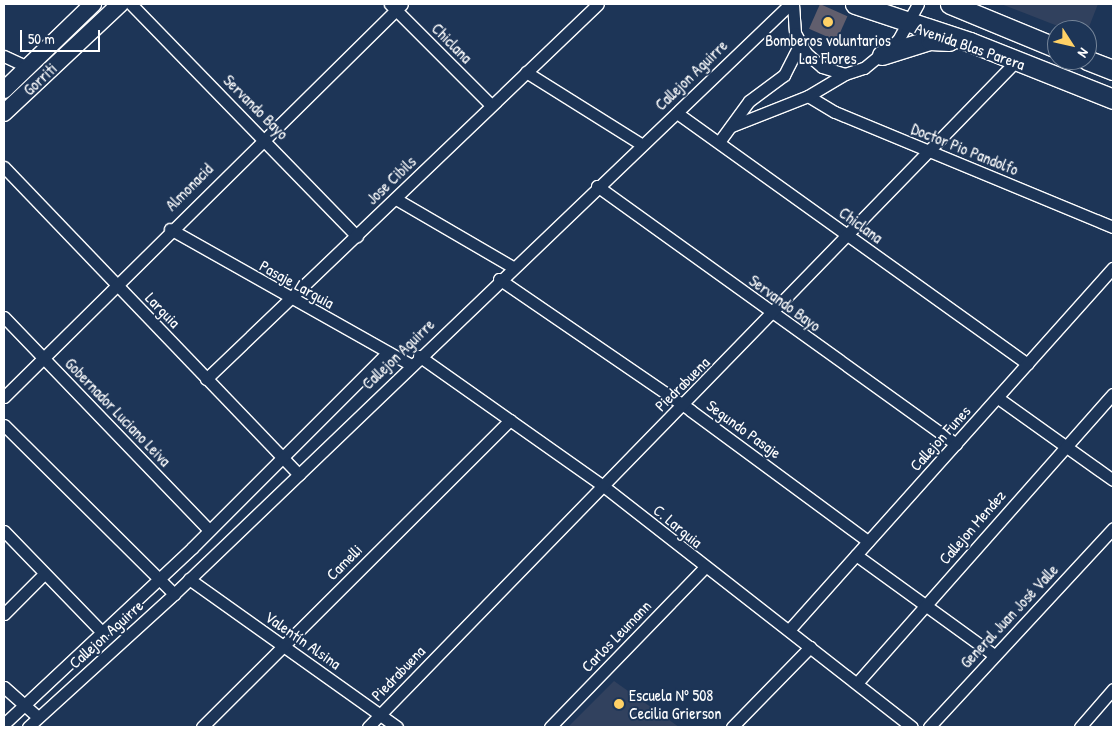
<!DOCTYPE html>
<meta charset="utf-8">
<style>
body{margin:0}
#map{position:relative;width:1117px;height:731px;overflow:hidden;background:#1d3557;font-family:"Patrick Hand",sans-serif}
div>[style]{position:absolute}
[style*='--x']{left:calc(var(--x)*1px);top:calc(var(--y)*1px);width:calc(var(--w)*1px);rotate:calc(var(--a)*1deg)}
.built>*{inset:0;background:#31415e}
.building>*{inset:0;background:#615e6d;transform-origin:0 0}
.roads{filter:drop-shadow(1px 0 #fff) drop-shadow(-1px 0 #fff) drop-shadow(0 1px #fff) drop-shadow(0 -1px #fff)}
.minor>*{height:11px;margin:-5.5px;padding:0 5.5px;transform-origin:5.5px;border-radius:5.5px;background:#1d3557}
.secondary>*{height:16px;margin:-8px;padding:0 8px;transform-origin:8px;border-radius:8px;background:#1d3557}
.primary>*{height:19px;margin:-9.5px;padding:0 9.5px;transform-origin:9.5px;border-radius:9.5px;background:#1d3557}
.dots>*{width:14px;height:14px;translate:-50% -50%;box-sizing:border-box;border:2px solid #1d3557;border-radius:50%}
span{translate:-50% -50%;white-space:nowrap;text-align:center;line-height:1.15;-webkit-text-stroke:4px #1d3557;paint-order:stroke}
.poi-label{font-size:16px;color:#fff}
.left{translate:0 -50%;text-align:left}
.street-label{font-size:16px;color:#fff}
.frame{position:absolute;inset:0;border:5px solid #fff;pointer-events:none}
.north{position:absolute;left:1047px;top:20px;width:50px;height:50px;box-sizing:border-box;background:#1d3557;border:1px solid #77869a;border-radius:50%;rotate:125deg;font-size:14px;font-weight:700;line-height:20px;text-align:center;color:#fff}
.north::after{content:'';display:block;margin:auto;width:18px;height:22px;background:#ffd166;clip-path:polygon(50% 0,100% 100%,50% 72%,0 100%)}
.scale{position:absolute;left:20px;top:30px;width:80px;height:22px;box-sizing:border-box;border:2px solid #fff;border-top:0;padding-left:6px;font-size:15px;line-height:18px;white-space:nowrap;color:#fff;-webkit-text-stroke:4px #1d3557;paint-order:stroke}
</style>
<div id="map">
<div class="built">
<div style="clip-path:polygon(1001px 4px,1098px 4px,1087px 32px,1068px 30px)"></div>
<div style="clip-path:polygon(614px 681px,679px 727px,568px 727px)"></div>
</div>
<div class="building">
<div style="left:820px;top:4px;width:30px;height:27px;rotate:24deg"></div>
</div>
<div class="roads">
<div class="minor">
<div style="--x:131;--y:4;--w:324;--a:45.8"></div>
<div style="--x:390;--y:4;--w:143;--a:45"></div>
<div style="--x:793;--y:4;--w:29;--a:86"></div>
<div style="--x:795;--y:33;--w:23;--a:61"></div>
<div style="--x:806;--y:53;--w:21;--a:41"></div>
<div style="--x:822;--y:67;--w:24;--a:17"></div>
<div style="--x:845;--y:74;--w:20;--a:-18"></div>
<div style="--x:864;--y:68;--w:44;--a:-39.5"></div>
<div style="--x:898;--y:40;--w:41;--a:-60.9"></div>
<div style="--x:4;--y:56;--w:26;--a:25"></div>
<div style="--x:526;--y:72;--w:136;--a:32.1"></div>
<div style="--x:808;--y:96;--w:31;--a:31"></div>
<div style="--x:835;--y:112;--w:301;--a:22.5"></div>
<div style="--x:677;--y:113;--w:431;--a:35.6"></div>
<div style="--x:732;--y:126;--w:82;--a:-21.5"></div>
<div style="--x:808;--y:96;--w:43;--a:-30.7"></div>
<div style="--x:719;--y:142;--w:51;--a:-53.8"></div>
<div style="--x:749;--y:101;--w:44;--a:-36.6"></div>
<div style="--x:784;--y:75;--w:35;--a:-63"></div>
<div style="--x:4;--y:167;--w:426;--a:46.2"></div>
<div style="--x:597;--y:186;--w:442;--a:35.7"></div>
<div style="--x:396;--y:199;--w:133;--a:30.2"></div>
<div style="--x:170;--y:229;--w:275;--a:29.4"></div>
<div style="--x:499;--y:279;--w:232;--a:34.4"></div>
<div style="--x:690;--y:410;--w:221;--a:36.4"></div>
<div style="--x:4;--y:317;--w:294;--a:46.1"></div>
<div style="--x:419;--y:356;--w:224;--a:35.2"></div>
<div style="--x:602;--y:485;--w:393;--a:38"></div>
<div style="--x:206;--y:379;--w:542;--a:-43.73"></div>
<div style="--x:4;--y:397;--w:559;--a:-44.64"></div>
<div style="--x:998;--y:398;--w:141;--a:35.5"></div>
<div style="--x:4;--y:425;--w:240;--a:44.8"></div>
<div style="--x:4;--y:531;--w:139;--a:45.9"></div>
<div style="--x:856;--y:555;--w:170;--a:35.9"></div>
<div style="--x:189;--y:579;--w:255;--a:35.4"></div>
<div style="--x:4;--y:614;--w:57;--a:-45"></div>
<div style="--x:789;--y:630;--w:486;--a:-48.2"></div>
<div style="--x:857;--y:683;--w:386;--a:-48.5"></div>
<div style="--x:4;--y:687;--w:45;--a:41.4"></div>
<div style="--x:4;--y:724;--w:258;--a:-43.1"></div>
<div style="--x:192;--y:548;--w:277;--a:-45"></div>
<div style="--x:28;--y:727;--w:197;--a:-42.3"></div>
<div style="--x:174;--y:594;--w:853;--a:-43.76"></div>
<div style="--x:202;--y:727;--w:435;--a:-44.9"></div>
<div style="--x:368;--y:727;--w:929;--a:-45.78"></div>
<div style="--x:550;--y:727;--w:223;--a:-45.9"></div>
<div style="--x:732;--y:727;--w:112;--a:-45.7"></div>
<div style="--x:929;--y:727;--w:271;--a:-47.2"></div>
<div style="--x:1080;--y:727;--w:50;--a:-49"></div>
</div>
<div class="secondary">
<div style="--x:4;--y:90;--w:124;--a:-44"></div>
<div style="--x:4;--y:113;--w:159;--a:-43.2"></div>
</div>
<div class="primary">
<div style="--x:855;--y:4;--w:121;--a:18.3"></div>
<div style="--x:970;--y:42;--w:154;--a:21.7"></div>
<div style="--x:950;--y:4;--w:116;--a:22.4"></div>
<div style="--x:882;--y:55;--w:50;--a:-17.4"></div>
<div style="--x:930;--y:40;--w:19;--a:3"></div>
<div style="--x:1087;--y:60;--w:28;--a:21"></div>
</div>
</div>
<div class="dots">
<div style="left:828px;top:22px;background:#ffd166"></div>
<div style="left:619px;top:704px;background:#ffd166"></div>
</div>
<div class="poi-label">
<span style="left:828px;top:49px">Bomberos voluntarios<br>Las Flores</span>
<span class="left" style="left:629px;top:704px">Escuela Nº 508<br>Cecilia Grierson</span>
</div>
<div class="street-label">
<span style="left:452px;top:43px;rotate:45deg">Chiclana</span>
<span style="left:970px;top:46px;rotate:19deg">Avenida Blas Parera</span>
<span style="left:691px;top:75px;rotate:-44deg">Callejon Aguirre</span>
<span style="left:40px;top:79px;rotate:-43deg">Gorriti</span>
<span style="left:256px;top:107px;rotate:45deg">Servando Bayo</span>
<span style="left:965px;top:149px;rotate:22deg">Doctor Pio Pandolfo</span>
<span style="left:391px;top:180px;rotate:-44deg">Jose Cibils</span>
<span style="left:189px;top:187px;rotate:-45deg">Almonacid</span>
<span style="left:861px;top:225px;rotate:36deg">Chiclana</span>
<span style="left:297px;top:284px;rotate:29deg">Pasaje Larguia</span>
<span style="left:785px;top:303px;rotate:36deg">Servando Bayo</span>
<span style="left:163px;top:310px;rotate:46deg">Larguia</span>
<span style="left:398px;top:354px;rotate:-44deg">Callejon Aguirre</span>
<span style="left:682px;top:384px;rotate:-45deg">Piedrabuena</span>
<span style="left:118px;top:412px;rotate:46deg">Gobernador Luciano Leiva</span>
<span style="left:744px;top:429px;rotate:36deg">Segundo Pasaje</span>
<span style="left:940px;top:438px;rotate:-48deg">Callejon Funes</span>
<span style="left:678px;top:526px;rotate:39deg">C. Larguia</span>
<span style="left:972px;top:527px;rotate:-49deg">Callejon Mendez</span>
<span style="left:344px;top:562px;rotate:-45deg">Camelli</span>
<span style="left:1009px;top:616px;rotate:-47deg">General Juan José Valle</span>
<span style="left:106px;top:634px;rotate:-42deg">Callejon Aguirre</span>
<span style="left:616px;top:636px;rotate:-46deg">Carlos Leumann</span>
<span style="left:303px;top:640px;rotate:35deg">Valentín Alsina</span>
<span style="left:398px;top:673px;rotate:-46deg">Piedrabuena</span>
</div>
<div class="frame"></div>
<div class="north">N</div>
<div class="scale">50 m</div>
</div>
